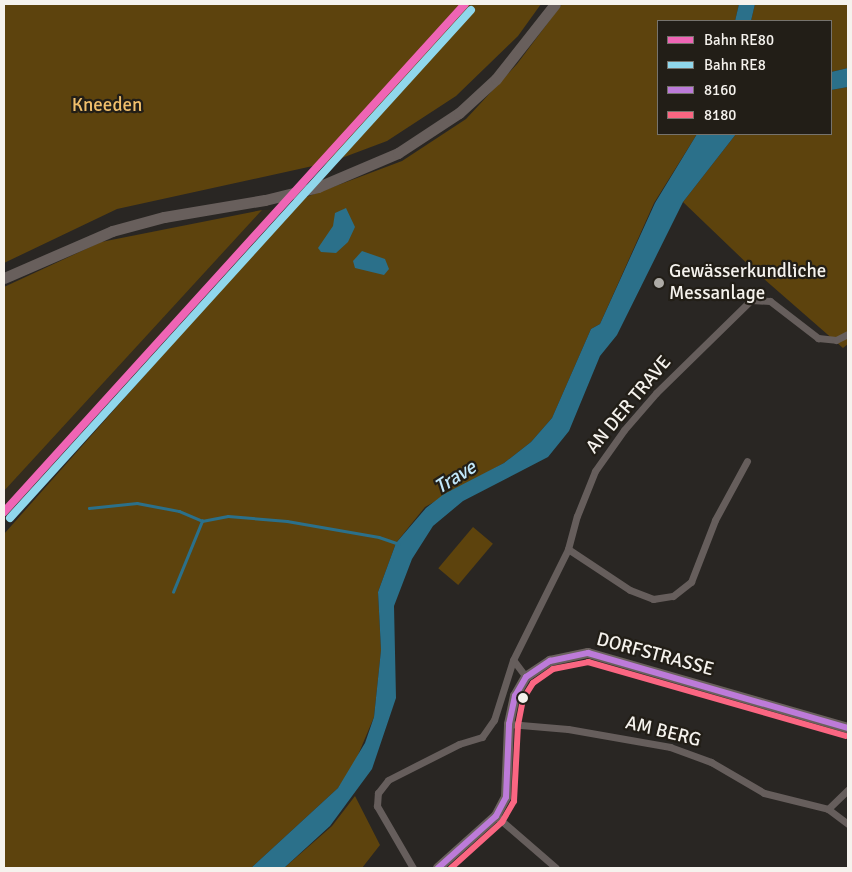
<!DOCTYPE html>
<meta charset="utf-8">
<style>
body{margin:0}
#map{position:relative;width:852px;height:872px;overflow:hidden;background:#292623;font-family:Signika,sans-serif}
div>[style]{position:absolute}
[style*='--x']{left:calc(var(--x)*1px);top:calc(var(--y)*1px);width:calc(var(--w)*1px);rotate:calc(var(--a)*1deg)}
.built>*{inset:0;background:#332c20}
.green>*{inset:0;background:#5d430d;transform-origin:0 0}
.water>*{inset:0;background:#2b708a}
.stream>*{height:2.5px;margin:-1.25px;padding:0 1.25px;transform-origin:1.25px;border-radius:1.25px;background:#2b708a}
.minor>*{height:7px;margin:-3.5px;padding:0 3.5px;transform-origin:3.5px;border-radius:3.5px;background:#665e5c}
.secondary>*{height:10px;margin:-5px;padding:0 5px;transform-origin:5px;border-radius:5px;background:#6a615e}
.primary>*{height:11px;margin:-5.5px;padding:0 5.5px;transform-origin:5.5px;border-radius:5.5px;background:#685f5c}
.bus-1>*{height:6px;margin:-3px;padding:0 3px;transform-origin:3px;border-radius:3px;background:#bd7bd9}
.bus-2>*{height:6px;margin:-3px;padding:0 3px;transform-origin:3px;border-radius:3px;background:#fa6682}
.rail-1>*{height:8px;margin:-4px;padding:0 4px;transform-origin:4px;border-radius:4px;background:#ef65b5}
.rail-2>*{height:8px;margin:-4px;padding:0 4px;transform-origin:4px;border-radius:4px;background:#90d7ec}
.dots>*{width:14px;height:14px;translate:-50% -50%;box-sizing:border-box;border:2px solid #221e17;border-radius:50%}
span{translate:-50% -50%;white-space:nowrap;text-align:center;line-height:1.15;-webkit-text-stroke:4.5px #221e17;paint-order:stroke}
.park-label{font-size:19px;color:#f1bf6c}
.poi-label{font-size:19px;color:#f5f2ed}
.left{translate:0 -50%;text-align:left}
.street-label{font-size:19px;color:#f5f2ed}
.water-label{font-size:20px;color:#c2e8fa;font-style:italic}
.frame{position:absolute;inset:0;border:5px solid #f5f2ed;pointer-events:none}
.legend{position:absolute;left:657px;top:20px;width:175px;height:115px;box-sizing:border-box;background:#221e17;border:1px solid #76736d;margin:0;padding:6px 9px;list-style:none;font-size:15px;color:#f5f2ed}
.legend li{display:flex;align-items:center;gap:10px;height:25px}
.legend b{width:25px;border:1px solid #76736d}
</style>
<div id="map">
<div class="built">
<div style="clip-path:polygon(288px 209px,4px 522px,4px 491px,262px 210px)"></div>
</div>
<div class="green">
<div style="clip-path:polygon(4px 4px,541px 4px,518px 36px,456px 96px,387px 141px,331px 162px,117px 209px,4px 263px)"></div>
<div style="clip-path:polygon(562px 4px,739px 4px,735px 21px,658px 21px,658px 134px,697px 134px,654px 203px,600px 324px,591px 329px,552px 418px,531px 442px,504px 463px,425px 507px,396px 543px,378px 592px,381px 650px,374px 717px,353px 767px,338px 788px,251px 868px,4px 868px,4px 534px,301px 199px,402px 161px,466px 119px,517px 64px)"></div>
<div style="clip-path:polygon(755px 4px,848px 4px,848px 68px,831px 72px,831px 21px,751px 21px)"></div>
<div style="clip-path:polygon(848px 87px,848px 344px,843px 348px,757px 273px,683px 202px,736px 134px,831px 134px,831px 90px)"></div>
<div style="clip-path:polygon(262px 210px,4px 491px,4px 287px,101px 242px)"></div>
<div style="left:473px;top:527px;width:26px;height:54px;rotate:40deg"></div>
<div style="clip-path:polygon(355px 796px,380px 845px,362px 868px,284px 868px,332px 826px)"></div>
</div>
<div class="water">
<div style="clip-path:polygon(739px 4px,755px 4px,751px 21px,735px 21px)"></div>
<div style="clip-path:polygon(848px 68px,848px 87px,831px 90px,831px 72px)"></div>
<div style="clip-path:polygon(697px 134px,736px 134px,683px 202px,617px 335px,600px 356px,569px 431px,548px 457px,463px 501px,433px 526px,412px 559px,394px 606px,396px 698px,372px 769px,330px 826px,284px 868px,251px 868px,338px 788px,365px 743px,374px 717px,381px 650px,378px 592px,396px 543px,426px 508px,444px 494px,504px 463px,531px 442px,552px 418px,591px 329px,600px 324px,655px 203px)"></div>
<div style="clip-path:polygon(346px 208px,355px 227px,348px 242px,336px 253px,321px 252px,318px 248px,333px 226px,335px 213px)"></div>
<div style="clip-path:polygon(362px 251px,385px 259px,389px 269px,384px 275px,355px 268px,353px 261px)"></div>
</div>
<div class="stream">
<div style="--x:89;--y:508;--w:48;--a:-5.9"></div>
<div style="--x:137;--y:503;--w:43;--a:10.8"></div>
<div style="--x:179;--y:511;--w:25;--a:23"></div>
<div style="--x:202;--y:521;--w:26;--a:-11"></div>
<div style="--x:228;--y:516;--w:59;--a:4.8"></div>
<div style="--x:287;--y:521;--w:93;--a:9.9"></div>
<div style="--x:379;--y:537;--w:21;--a:19"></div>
<div style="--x:173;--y:592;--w:77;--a:-67.8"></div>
</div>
<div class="minor">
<div style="--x:568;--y:549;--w:74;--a:33.5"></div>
<div style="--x:630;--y:590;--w:25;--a:21"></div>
<div style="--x:653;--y:599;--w:20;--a:-9"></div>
<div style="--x:673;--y:596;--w:23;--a:-38"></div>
<div style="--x:691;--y:582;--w:66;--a:-68.8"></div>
<div style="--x:715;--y:520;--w:67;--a:-61.5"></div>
<div style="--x:526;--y:677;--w:21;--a:-127"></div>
<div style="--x:513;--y:660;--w:124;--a:-63.6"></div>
<div style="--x:568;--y:549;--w:34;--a:-75"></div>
<div style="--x:577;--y:516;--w:48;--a:-68.2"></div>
<div style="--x:595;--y:471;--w:50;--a:-54.7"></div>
<div style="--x:624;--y:430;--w:49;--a:-49.1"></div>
<div style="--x:656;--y:393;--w:133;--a:-44.4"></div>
<div style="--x:751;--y:300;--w:19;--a:3"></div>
<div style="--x:770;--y:301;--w:61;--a:37.6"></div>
<div style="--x:818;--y:338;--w:18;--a:6"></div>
<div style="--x:836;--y:340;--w:13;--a:-27"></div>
<div style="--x:509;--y:724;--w:59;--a:4.8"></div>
<div style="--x:568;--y:729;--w:104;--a:10"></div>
<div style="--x:670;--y:747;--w:44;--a:20.1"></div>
<div style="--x:711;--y:762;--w:61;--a:30.3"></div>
<div style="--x:764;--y:793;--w:66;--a:14"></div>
<div style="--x:828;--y:809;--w:28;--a:-44"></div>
<div style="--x:828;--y:809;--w:25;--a:37"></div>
<div style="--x:496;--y:816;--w:79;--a:40.9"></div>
<div style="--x:413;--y:868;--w:72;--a:-120.1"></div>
<div style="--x:377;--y:806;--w:13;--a:-86"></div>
<div style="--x:378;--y:793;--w:16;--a:-52"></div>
<div style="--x:388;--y:780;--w:80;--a:-26.9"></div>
<div style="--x:459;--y:744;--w:24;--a:-17"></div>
<div style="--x:482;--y:737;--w:21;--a:-55"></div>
<div style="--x:494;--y:720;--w:63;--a:-72.4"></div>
</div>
<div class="secondary">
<div style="--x:438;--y:868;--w:78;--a:-41.9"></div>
<div style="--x:496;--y:816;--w:21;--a:-62"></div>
<div style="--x:506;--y:797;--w:73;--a:-87.6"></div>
<div style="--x:509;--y:724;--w:29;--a:-78"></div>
<div style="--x:515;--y:696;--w:22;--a:-60"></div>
<div style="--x:526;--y:677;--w:29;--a:-34"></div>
<div style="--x:550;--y:661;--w:39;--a:-12"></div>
<div style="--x:588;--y:653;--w:271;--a:16.1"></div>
</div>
<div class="primary">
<div style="--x:4;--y:278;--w:118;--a:-23.5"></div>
<div style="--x:112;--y:231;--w:54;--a:-15.1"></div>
<div style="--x:164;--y:217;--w:102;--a:-9.6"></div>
<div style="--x:265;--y:200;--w:55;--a:-13.8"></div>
<div style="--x:318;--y:187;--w:87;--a:-23"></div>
<div style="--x:398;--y:153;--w:73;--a:-33.3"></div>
<div style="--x:459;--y:113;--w:50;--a:-42.6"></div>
<div style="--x:496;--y:79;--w:95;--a:-51.8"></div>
</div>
<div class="bus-1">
<div style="--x:438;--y:868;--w:78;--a:-41.9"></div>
<div style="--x:496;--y:816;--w:21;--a:-62"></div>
<div style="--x:506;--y:797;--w:73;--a:-87.6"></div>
<div style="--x:509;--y:724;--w:29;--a:-78"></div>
<div style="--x:515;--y:696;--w:22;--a:-60"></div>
<div style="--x:526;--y:677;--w:29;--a:-34"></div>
<div style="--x:550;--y:661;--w:39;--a:-12"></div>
<div style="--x:588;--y:653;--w:271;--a:16.1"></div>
</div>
<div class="bus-2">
<div style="--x:451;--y:868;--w:69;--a:-42"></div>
<div style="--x:502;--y:822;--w:24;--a:-60"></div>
<div style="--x:514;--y:801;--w:76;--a:-87"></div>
<div style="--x:518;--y:725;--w:26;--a:-79"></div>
<div style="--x:523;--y:699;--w:19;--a:-58"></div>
<div style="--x:533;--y:683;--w:24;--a:-35"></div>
<div style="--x:553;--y:669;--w:36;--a:-11"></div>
<div style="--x:588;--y:662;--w:268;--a:16"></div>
</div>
<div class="rail-1">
<div style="--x:4;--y:512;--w:686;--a:-47.78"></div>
</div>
<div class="rail-2">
<div style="--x:10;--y:518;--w:686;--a:-47.78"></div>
</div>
<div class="dots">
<div style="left:659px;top:283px;background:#aeaba6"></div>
<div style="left:523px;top:698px;background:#f5f2ed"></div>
</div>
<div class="park-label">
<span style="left:107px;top:106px">Kneeden</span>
</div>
<div class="poi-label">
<span class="left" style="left:669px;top:283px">Gewässerkundliche<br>Messanlage</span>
</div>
<div class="street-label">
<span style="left:629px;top:405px;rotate:-50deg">AN DER TRAVE</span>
<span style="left:655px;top:655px;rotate:15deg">DORFSTRASSE</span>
<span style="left:663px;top:732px;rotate:14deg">AM BERG</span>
</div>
<div class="water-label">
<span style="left:455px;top:477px;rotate:-32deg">Trave</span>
</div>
<div class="frame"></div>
<ul class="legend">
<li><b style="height:6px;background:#ef65b5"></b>Bahn RE80</li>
<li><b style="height:6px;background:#90d7ec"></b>Bahn RE8</li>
<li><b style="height:6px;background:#bd7bd9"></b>8160</li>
<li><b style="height:6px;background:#fa6682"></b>8180</li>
</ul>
</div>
